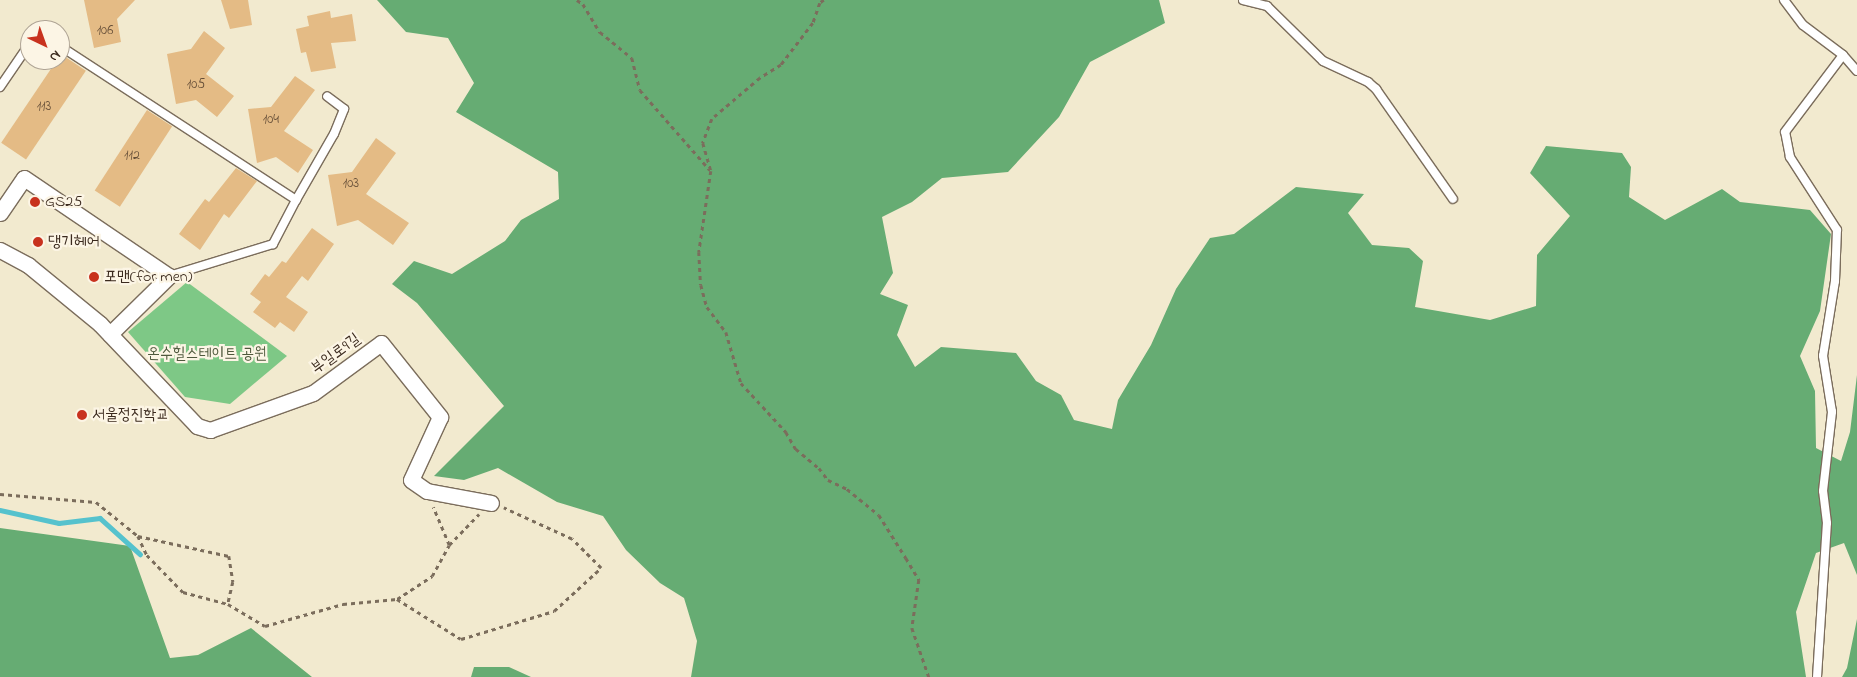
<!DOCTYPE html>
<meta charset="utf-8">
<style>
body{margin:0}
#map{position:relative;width:1857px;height:677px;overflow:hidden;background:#f2eacf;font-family:"Indie Flower","Poor Story",sans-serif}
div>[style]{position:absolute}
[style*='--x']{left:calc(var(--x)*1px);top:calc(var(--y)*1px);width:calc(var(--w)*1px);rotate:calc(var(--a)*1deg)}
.green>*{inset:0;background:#7ec886}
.forest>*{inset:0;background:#66ac73}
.stream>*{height:4.5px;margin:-2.25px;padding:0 2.25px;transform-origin:2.25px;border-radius:2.25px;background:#55c2cd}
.building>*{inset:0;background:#e4bb85;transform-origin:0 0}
.path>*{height:2.5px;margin-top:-1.25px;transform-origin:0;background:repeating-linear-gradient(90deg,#7b6d5c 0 4px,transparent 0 8px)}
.roads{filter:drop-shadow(1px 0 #7b6d5c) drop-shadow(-1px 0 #7b6d5c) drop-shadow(0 1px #7b6d5c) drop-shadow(0 -1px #7b6d5c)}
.lane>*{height:8px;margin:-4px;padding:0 4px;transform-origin:4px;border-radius:4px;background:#fff}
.street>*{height:15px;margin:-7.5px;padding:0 7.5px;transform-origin:7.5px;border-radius:7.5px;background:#fff}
.dots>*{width:14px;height:14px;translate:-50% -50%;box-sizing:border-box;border:2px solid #fcf5e5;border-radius:50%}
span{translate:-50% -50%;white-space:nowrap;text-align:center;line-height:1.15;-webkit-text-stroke:4.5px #fcf5e5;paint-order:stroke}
.number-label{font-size:14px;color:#654e38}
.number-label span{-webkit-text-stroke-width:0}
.poi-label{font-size:16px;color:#3b2a1e}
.left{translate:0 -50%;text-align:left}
.park-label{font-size:16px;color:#4f593d}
.street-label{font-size:16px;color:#3b2a1e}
.north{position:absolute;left:20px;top:20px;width:50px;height:50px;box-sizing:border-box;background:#fcf5e5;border:1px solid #afa495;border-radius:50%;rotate:138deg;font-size:14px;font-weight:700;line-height:20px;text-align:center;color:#3b2a1e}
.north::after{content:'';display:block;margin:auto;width:18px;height:22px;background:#c8321e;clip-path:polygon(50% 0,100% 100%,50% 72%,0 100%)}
</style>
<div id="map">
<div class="green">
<div style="clip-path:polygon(187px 282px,287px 356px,230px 404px,185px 397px,128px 332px)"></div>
</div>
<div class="forest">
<div style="clip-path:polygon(377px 0,1159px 0,1165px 23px,1090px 62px,1059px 117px,1008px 172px,942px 178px,912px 202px,882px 217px,893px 273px,880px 294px,908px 305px,897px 335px,915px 367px,941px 347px,1016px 353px,1036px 381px,1061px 395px,1074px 420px,1112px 429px,1118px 400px,1151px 345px,1176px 289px,1210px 238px,1234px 234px,1296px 187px,1364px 194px,1348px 213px,1372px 245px,1409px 248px,1423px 261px,1415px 307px,1490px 320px,1536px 306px,1537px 255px,1570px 216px,1530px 173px,1546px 146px,1622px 153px,1631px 167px,1629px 197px,1665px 220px,1722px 189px,1740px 202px,1810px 210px,1831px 234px,1820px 311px,1800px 356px,1815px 391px,1816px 448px,1841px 461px,1850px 432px,1857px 375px,1857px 575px,1844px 543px,1816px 553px,1796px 612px,1806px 677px,691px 677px,697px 641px,684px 598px,660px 583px,626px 550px,603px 516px,557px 502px,498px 468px,464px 480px,434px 476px,504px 406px,417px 303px,392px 284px,414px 261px,452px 274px,505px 241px,521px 220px,559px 199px,558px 172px,456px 112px,474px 83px,448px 38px,406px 32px)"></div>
<div style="clip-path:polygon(0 528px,130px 546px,170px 658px,198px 655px,251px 628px,312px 677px,0 677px)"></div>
<div style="clip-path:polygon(1857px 619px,1857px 677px,1842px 677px,1847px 668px)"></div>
<div style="clip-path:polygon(474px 667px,509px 667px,531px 677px,471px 677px)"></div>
</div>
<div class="stream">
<div style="--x:0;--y:510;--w:60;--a:12.4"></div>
<div style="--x:59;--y:523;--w:41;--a:-7"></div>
<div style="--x:100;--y:518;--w:54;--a:42"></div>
</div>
<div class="building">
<div style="clip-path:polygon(84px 0,135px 0,117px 19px,121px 42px,94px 48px)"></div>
<div style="clip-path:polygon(221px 0,248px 0,252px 25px,230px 29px)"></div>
<div style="clip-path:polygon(330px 11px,331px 18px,352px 14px,356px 41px,331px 43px,336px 68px,311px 72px,306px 52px,301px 53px,296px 29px,309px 26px,307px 16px)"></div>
<div style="clip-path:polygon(204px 31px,225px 48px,206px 74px,234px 96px,217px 117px,196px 100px,176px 104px,167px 54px,191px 49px)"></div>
<div style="left:61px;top:54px;width:30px;height:107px;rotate:34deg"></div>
<div style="clip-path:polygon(295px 76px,315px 90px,284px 131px,313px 150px,298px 173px,276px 157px,257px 163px,248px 109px,271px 107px)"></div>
<div style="left:147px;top:110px;width:30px;height:96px;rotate:33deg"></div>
<div style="clip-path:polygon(376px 138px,396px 153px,366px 194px,409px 223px,393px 245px,358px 220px,337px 226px,328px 175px,352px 172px)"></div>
<div style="clip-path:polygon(236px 168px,257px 181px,229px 218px,224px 214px,200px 250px,179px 234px,205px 199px,209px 202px)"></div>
<div style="clip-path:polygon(312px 228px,334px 244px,308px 281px,302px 276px,286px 297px,308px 312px,294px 332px,280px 322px,275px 328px,253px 312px,261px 302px,250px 294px,265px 274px,269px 277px,282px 261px,286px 263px)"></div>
</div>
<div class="path">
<div style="--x:577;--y:0;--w:7;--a:34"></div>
<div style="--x:583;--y:4;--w:33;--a:59"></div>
<div style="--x:600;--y:32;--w:41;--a:39.1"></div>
<div style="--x:632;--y:58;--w:33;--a:76"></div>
<div style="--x:640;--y:90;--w:106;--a:48.8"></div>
<div style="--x:824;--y:0;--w:5;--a:143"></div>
<div style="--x:820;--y:3;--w:21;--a:109"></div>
<div style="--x:813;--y:23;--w:53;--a:127.3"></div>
<div style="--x:781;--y:65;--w:25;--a:148"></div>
<div style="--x:760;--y:78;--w:63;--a:139.5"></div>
<div style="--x:712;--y:119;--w:26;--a:111"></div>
<div style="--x:703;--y:143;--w:29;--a:74"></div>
<div style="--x:711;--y:171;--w:82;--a:98.4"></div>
<div style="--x:699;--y:252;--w:33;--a:87"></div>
<div style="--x:701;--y:285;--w:23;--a:75"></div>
<div style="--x:707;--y:307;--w:31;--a:53"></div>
<div style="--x:726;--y:332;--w:53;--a:73.6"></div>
<div style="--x:741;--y:383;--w:67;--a:47.4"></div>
<div style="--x:786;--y:432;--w:20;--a:60"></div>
<div style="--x:796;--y:449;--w:30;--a:40"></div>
<div style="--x:819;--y:468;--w:15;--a:53"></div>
<div style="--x:828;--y:480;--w:21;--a:25"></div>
<div style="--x:847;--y:489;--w:41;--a:39.1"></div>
<div style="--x:879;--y:515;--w:51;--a:57.9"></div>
<div style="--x:906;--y:558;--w:26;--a:59"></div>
<div style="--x:919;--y:580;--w:49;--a:98.3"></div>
<div style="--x:912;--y:628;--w:52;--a:70.9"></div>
<div style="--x:0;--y:494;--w:96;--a:4.8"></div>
<div style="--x:96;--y:502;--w:54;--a:39"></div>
<div style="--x:138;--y:536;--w:21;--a:65"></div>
<div style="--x:147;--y:555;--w:52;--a:45.8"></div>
<div style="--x:183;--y:592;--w:47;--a:14.9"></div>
<div style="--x:228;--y:604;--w:43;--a:30.7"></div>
<div style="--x:265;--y:626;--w:81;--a:-15.8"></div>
<div style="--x:343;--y:604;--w:54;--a:-5.3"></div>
<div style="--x:397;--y:599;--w:75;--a:32"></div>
<div style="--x:461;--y:639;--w:97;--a:-16.8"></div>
<div style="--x:554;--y:611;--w:64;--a:-42.5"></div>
<div style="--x:601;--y:568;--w:41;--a:-135"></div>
<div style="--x:572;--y:539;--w:75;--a:-155.5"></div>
<div style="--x:138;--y:536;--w:93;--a:12.4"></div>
<div style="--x:229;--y:556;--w:26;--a:81"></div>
<div style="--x:233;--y:582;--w:23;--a:103"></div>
<div style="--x:449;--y:545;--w:43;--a:-45.9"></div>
<div style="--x:397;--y:599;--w:42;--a:-33.3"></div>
<div style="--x:432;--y:576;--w:35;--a:-61"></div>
<div style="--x:449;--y:545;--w:41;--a:-112.8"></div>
</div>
<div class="roads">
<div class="lane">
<div style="--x:1243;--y:0;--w:25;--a:14"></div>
<div style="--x:1267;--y:6;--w:78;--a:44.5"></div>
<div style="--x:1323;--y:61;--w:50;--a:25"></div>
<div style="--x:1368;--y:82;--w:11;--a:41"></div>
<div style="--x:1376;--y:89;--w:134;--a:55"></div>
<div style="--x:1784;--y:0;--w:31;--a:53"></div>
<div style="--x:1803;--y:25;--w:50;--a:36.9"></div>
<div style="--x:1843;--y:55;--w:21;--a:49"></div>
<div style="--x:60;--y:46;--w:282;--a:33.1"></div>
<div style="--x:296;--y:200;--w:50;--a:117.6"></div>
<div style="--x:273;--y:244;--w:109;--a:162.9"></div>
<div style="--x:0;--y:87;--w:53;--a:-55.7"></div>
<div style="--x:296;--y:200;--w:76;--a:-60.1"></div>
<div style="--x:334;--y:134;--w:27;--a:-68"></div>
<div style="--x:344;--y:109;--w:21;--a:-143"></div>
<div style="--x:1817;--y:677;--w:154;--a:-86.3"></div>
<div style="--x:1827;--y:523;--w:32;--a:-97"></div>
<div style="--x:1823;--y:491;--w:80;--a:-83.5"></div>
<div style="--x:1832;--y:412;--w:57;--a:-99.1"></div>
<div style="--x:1823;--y:356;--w:76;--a:-80.9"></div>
<div style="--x:1835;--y:281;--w:51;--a:-87.8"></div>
<div style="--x:1837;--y:230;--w:87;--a:-122.8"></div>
<div style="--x:1790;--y:157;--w:25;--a:-101"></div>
<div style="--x:1785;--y:132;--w:96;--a:-53"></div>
</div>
<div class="street">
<div style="--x:0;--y:213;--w:42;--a:-55.6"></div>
<div style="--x:24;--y:178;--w:175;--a:34.1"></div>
<div style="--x:169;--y:276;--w:83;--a:135.5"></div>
<div style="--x:0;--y:250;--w:32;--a:28"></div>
<div style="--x:28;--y:265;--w:93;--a:39.3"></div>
<div style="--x:100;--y:324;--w:141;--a:46.4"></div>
<div style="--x:197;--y:426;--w:14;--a:17"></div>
<div style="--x:210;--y:430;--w:109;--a:-19.8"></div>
<div style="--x:313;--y:393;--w:84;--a:-36.3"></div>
<div style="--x:381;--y:343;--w:95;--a:51.4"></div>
<div style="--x:440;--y:417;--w:69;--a:114.7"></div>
<div style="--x:411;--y:480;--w:19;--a:35"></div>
<div style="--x:427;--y:491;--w:65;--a:10.6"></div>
</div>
</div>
<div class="dots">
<div style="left:35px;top:202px;background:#c8321e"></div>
<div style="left:38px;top:242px;background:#c8321e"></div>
<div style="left:94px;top:277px;background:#c8321e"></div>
<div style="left:82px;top:415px;background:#c8321e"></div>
</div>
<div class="number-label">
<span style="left:105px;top:31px">106</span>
<span style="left:196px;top:85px">105</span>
<span style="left:44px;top:107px">113</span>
<span style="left:271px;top:120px">104</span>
<span style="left:132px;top:156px">112</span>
<span style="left:351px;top:184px">103</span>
</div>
<div class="poi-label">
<span class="left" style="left:45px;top:202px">GS25</span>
<span class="left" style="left:48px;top:242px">댕기헤어</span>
<span class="left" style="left:104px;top:277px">포맨(for men)</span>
<span class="left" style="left:92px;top:415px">서울정진학교</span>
</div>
<div class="park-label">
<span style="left:207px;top:354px">온수힐스테이트 공원</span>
</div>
<div class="street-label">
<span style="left:336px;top:354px;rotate:-36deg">부일로9길</span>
</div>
<div class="north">N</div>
</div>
